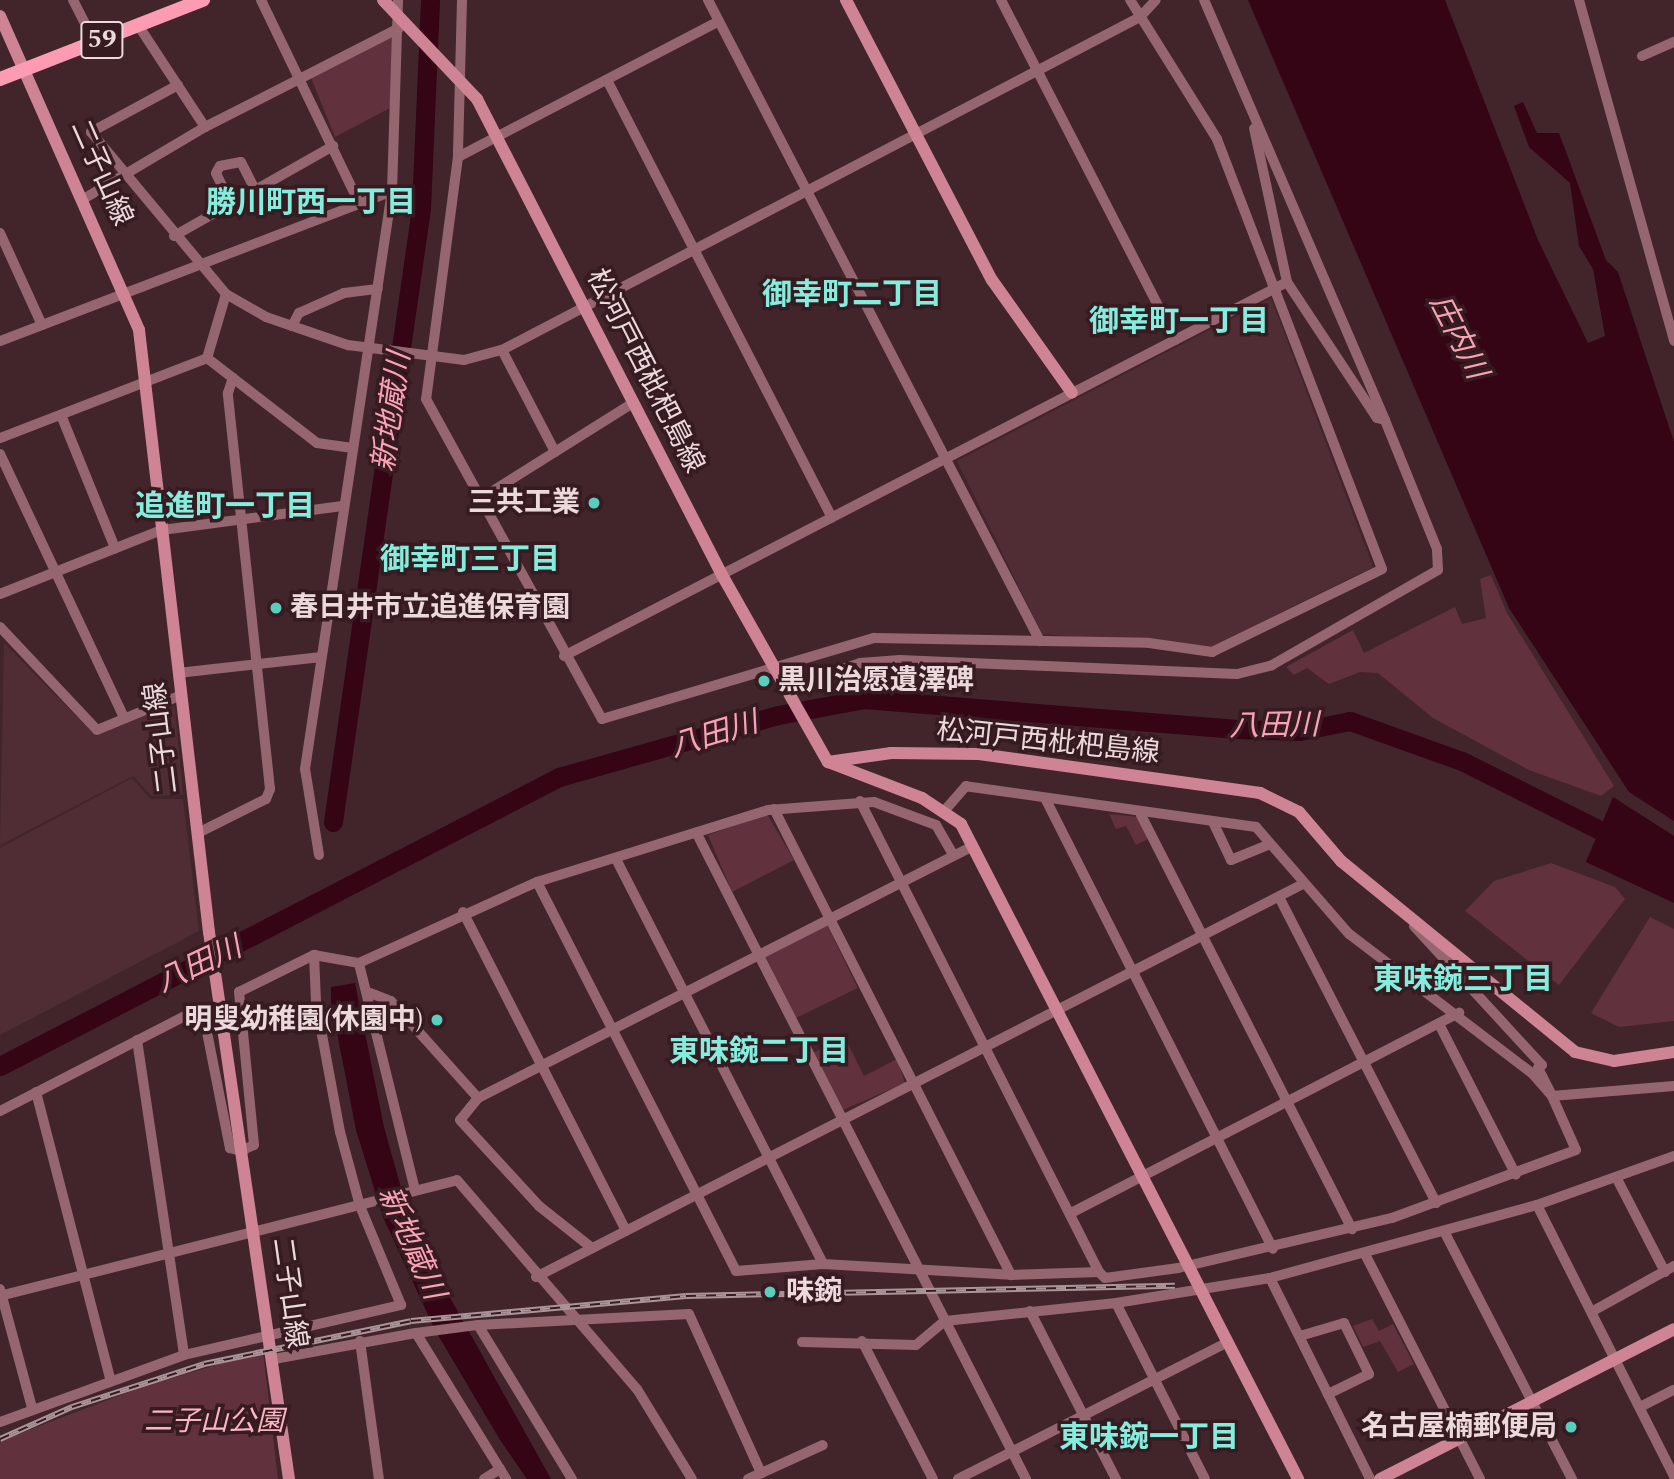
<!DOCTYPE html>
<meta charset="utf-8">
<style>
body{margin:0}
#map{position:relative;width:1674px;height:1479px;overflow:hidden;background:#41252b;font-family:Spectral,"Noto Sans JP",serif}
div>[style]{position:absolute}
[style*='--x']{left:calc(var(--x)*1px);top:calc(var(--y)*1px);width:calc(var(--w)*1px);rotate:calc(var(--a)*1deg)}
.built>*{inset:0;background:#502d34}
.green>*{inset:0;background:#61313d;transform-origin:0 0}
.water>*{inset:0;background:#350415}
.river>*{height:19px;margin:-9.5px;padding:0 9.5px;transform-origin:9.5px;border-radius:9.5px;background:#350415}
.street>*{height:10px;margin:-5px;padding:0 5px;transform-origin:5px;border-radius:5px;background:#956670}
.secondary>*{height:12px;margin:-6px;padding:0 6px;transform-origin:6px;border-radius:6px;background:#cf8495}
.primary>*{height:14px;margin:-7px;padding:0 7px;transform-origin:7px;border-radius:7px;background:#fc9bb1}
.rail>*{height:6px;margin-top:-3px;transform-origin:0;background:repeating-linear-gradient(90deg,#361b21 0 10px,#ab9599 0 20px);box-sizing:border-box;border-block:2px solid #ab9599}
.dots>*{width:19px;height:19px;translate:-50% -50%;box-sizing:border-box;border:4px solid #361b21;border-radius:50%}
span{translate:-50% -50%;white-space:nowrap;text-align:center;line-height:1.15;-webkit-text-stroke:7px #361b21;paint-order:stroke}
.shield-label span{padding:2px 5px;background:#361b21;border:2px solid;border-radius:5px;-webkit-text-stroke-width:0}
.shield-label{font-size:26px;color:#ecd9dc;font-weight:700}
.street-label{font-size:28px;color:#ecd9dc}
.poi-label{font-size:28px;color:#ecd9dc;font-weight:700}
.right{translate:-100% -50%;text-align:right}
.left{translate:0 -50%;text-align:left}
.park-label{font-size:28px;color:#fcb3c2;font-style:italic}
.neighbourhood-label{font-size:30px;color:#85eddd;font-weight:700}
.water-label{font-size:30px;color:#fba1b5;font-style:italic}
</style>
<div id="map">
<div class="built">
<div style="clip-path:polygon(1271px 298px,1373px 567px,1211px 647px,1042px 634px,957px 461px)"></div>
<div style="clip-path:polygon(4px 643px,96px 736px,168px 704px,175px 708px,183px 795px,152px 796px,133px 776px,0 845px)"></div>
<div style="clip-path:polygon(132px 778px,150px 799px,183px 799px,199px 931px,0 1035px,0 848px)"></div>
</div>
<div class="green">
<div style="clip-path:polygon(392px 36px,394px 106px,335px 137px,311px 78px)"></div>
<div style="clip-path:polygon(1491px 575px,1507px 613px,1614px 786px,1601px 796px,1529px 770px,1433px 718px,1378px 673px,1360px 672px,1329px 684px,1307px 668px,1294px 675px,1286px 667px,1353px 630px,1364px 653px,1455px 607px,1462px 624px,1486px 618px,1480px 579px)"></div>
<div style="clip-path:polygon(767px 814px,794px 860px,732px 892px,708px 835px)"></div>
<div style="clip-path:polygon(1109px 814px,1140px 817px,1150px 838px,1136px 845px,1126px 826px,1116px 829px)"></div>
<div style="clip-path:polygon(1551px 863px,1615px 887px,1625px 899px,1559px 985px,1465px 911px,1494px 881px)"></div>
<div style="clip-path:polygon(1650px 917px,1674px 929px,1674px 1021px,1619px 1027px,1591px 1013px)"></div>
<div style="left:827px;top:925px;width:70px;height:69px;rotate:64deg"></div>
<div style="clip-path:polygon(844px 1036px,864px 1076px,897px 1059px,905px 1083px,843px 1110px,813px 1053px)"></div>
<div style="clip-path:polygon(1372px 1319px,1379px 1331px,1393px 1324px,1414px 1364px,1398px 1372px,1380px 1341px,1363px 1347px,1353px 1326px)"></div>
<div style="clip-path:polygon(263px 1351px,278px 1479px,0 1479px,0 1441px,142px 1387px)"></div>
</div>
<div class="water">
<div style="clip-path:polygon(1248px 0,1445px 0,1538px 240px,1588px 343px,1605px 336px,1593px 269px,1579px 246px,1570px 183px,1529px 147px,1514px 106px,1523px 102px,1537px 133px,1559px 133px,1606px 260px,1618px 272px,1674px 442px,1674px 821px,1629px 792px,1509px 608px)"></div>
<div style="clip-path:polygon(1613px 797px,1674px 836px,1674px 903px,1586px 862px)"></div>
<div style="clip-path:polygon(355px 983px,384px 1127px,413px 1231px,551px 1479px,527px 1479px,500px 1440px,435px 1330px,383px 1217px,356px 1130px,331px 1002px,331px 987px)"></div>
</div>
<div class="river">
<div style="--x:333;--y:822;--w:620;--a:-81.84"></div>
<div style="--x:421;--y:208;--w:208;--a:-87.5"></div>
<div style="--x:0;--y:1066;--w:629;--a:-27.34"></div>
<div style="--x:559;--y:777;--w:228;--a:-15.8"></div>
<div style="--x:778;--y:715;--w:87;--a:-10.5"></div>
<div style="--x:864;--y:699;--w:371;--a:4.6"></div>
<div style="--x:1234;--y:729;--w:65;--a:1.8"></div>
<div style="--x:1299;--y:731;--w:52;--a:-11.1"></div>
<div style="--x:1350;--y:721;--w:119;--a:19.7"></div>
<div style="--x:1462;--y:761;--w:177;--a:26.6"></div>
</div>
<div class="street">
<div style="--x:73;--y:0;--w:48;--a:62.9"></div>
<div style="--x:261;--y:0;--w:225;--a:64.2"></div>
<div style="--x:462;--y:0;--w:157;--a:91.5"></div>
<div style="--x:458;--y:157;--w:244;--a:97.5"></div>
<div style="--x:426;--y:399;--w:365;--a:61.2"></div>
<div style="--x:602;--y:719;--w:284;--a:-16.6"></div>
<div style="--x:874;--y:638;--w:275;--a:1"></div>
<div style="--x:1149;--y:643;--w:64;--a:8.1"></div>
<div style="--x:1212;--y:652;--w:189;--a:-26"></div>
<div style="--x:1382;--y:569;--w:461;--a:-111"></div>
<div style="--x:1217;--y:139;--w:164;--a:-122"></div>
<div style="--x:708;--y:0;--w:722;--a:62.62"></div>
<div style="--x:1001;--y:0;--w:382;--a:62.8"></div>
<div style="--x:1579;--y:0;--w:354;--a:74.4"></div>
<div style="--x:138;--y:25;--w:122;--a:56.7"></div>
<div style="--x:1642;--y:56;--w:35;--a:-24"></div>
<div style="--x:607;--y:80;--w:492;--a:62.8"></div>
<div style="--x:178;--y:85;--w:99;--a:151.6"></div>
<div style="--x:91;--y:132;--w:211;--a:50.2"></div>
<div style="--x:226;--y:294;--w:46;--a:29.9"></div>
<div style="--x:266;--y:317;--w:87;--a:18.9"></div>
<div style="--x:348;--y:345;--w:117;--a:7.4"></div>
<div style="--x:464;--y:360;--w:39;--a:-15"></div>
<div style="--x:502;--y:350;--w:720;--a:-27.56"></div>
<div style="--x:1140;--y:17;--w:23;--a:-47"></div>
<div style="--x:458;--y:157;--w:294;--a:-27.5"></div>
<div style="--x:85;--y:198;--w:139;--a:-30.6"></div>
<div style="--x:205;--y:127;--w:218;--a:-27"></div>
<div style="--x:231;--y:204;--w:34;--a:-116"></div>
<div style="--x:216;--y:173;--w:8;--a:-60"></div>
<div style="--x:220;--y:166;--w:21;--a:-11"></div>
<div style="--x:241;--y:162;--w:31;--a:63"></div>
<div style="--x:0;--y:233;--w:101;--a:65.5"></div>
<div style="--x:174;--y:236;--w:183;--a:-29.5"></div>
<div style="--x:1287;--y:282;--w:163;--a:56.5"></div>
<div style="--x:1377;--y:418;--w:8;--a:14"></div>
<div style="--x:226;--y:294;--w:67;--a:106.5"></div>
<div style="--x:207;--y:358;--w:139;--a:37.7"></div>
<div style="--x:317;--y:443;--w:34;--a:8"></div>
<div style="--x:292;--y:326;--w:15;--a:-62"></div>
<div style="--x:299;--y:313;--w:49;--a:-24"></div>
<div style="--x:344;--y:293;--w:34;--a:-7"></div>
<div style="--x:0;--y:341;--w:420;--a:-20.9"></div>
<div style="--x:502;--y:350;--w:115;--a:62.5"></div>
<div style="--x:61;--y:415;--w:144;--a:67.9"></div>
<div style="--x:0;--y:438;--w:222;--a:-21.1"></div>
<div style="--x:0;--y:454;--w:292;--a:64.8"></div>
<div style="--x:480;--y:499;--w:181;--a:-32.1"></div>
<div style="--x:0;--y:594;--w:174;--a:-21.6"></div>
<div style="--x:162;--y:530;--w:182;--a:-7.6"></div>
<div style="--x:0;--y:627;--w:141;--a:46.7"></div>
<div style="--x:97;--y:730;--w:91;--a:-22.6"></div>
<div style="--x:564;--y:656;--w:814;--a:-27.35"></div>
<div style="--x:1287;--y:282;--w:157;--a:-102.1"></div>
<div style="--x:178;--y:673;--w:144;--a:-6.4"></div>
<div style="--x:816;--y:678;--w:46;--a:-18.8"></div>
<div style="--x:860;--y:663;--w:40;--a:-4.3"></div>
<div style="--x:900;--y:660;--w:337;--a:2.4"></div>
<div style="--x:1237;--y:674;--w:36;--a:-14"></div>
<div style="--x:1272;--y:665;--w:191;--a:-29.8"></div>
<div style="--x:1438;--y:570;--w:21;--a:-93"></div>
<div style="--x:1437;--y:549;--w:139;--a:-112"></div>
<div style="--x:1385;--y:420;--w:457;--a:-113.3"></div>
<div style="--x:1045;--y:798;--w:505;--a:63.18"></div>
<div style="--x:860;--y:801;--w:528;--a:63.1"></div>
<div style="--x:774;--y:809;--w:523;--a:63.04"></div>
<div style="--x:1141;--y:815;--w:465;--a:63"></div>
<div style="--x:1213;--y:822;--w:42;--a:64.7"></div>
<div style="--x:1231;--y:860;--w:42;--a:-22.3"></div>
<div style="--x:198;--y:833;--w:76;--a:-26.6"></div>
<div style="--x:266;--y:799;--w:11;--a:-68"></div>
<div style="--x:270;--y:789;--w:398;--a:-96.1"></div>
<div style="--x:228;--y:393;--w:16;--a:-72"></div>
<div style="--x:697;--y:834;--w:724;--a:62.97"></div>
<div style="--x:319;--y:855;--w:87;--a:-99.2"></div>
<div style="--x:305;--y:769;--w:585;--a:-81.44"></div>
<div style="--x:392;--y:191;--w:191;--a:-88.2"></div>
<div style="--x:617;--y:861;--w:453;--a:62.9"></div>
<div style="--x:537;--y:882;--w:437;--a:62.9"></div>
<div style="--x:736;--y:1271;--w:87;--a:-4.6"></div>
<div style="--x:823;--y:1264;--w:188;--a:3.3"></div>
<div style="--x:1011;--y:1275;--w:88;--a:-2"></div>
<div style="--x:1099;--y:1272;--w:8;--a:45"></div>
<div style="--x:1105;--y:1278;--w:74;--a:-7.8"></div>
<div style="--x:1178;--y:1268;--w:220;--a:-13.2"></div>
<div style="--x:1392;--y:1218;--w:196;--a:-20.3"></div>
<div style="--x:1576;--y:1150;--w:59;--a:-114"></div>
<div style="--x:1552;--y:1096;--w:29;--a:-131"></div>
<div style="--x:1533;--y:1074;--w:231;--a:-142.7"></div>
<div style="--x:1349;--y:934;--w:142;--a:-131"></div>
<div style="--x:1256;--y:827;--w:293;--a:-172"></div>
<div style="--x:966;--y:786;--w:32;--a:131"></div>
<div style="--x:1279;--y:897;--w:344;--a:62.8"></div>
<div style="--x:463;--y:912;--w:358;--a:62.9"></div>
<div style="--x:1414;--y:926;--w:189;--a:47.4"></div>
<div style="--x:1542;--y:1065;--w:5;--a:143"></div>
<div style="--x:1538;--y:1068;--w:31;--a:63"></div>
<div style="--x:1552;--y:1096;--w:122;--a:-4.7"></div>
<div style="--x:370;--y:993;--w:22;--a:21"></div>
<div style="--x:391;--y:1001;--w:130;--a:48.1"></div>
<div style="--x:478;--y:1098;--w:28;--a:129"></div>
<div style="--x:460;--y:1120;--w:117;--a:47.4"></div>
<div style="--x:539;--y:1206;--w:68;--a:38.4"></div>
<div style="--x:1439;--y:1024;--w:169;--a:63"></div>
<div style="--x:137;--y:1040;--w:318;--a:81.5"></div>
<div style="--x:36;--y:1092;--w:295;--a:75.5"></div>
<div style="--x:478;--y:1098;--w:555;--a:-26.98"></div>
<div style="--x:0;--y:1111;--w:227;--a:-27.2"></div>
<div style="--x:202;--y:1007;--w:144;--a:78.8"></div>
<div style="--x:230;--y:1148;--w:11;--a:15"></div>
<div style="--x:241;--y:1151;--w:14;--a:-25"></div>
<div style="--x:254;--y:1145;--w:154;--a:-95.6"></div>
<div style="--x:239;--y:992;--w:84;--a:-26.3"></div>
<div style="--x:314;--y:955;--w:46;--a:10.1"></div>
<div style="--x:1616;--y:1177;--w:107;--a:62.7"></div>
<div style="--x:415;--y:1190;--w:234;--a:-103.9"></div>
<div style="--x:359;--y:963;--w:196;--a:-24.5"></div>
<div style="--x:537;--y:882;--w:242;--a:-17.3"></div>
<div style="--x:768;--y:810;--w:106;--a:-4.3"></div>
<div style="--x:874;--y:802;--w:66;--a:20.4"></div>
<div style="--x:936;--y:825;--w:34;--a:60"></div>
<div style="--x:1537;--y:1205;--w:304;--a:63.2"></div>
<div style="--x:1071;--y:1213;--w:437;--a:-27.3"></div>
<div style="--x:1445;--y:1233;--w:277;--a:62.7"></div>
<div style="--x:1366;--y:1256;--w:250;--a:62.9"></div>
<div style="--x:536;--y:1277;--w:862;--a:-27.13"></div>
<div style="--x:1270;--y:1278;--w:225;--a:63.5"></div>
<div style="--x:0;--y:1289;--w:123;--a:74.9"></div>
<div style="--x:0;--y:1296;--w:471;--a:-14.2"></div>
<div style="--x:457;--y:1180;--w:276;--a:49.3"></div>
<div style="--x:637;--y:1389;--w:105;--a:58.6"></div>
<div style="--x:1116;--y:1303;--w:197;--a:63.2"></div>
<div style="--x:1030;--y:1311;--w:189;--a:62.9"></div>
<div style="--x:1593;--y:1311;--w:93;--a:-29.1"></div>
<div style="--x:416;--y:1333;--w:63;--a:-7.4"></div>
<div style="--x:1300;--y:1336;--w:46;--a:-16.5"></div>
<div style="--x:1344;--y:1323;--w:57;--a:63.9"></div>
<div style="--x:1369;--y:1374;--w:46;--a:154"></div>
<div style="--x:360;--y:1341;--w:139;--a:82.2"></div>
<div style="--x:862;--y:1341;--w:155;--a:62.8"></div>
<div style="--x:802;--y:1342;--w:114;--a:1.5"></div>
<div style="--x:916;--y:1345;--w:38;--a:-40"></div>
<div style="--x:945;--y:1321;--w:172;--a:-6"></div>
<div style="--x:1116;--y:1303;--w:156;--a:-9.2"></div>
<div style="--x:1270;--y:1278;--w:277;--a:-15.3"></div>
<div style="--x:1537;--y:1205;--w:145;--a:-19.7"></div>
<div style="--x:274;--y:1359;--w:144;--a:-10.4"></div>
<div style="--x:416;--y:1333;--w:172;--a:58.3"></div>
<div style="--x:1640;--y:1407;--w:38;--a:-27"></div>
<div style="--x:0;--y:1422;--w:196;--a:-20"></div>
<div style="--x:184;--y:1355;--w:223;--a:-13"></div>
<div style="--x:401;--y:1305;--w:107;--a:-112.5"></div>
<div style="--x:360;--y:1206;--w:77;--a:-105.1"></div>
<div style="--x:340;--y:1132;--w:132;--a:-100.5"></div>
<div style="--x:316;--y:1002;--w:47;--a:-92.4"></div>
<div style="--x:484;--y:1479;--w:19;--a:-32"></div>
<div style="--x:572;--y:1479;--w:180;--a:-121.4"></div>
<div style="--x:478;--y:1325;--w:211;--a:-3"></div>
<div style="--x:689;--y:1314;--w:175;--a:65.6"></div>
<div style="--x:748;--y:1479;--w:82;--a:-24.4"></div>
<div style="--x:958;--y:1479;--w:303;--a:-26.9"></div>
</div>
<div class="secondary">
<div style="--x:383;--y:0;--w:137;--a:46.5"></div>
<div style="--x:477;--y:99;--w:535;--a:62.76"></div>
<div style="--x:722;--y:575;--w:215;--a:60.5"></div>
<div style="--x:828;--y:762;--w:64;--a:-8.1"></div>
<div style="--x:891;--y:753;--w:88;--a:0.7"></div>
<div style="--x:979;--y:754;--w:284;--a:7.9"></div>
<div style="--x:1260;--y:793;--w:43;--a:26"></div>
<div style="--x:1299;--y:812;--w:65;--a:49.4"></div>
<div style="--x:1341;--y:861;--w:302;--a:39.2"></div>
<div style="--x:1575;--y:1052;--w:40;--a:13"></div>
<div style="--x:1614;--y:1061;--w:61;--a:-8.5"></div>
<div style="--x:846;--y:0;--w:316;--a:62.5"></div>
<div style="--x:992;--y:280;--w:138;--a:54.7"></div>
<div style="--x:0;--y:16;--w:343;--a:66.1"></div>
<div style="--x:139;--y:330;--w:606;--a:83.37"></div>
<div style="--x:209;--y:932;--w:553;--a:81.68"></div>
<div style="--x:828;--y:762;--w:101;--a:21"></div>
<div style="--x:922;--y:798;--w:47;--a:33.7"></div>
<div style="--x:961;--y:824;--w:737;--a:62.77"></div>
<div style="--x:1380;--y:1479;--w:330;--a:-27"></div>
</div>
<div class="primary">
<div style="--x:0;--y:79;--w:218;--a:-21.3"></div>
</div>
<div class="rail">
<div style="--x:0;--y:1439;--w:79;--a:-24"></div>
<div style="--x:72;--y:1407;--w:139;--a:-18"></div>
<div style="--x:204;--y:1364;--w:211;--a:-11.7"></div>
<div style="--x:411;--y:1321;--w:276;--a:-5.2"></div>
<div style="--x:686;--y:1296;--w:489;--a:-1.2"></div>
</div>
<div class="dots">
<div style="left:594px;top:503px;background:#59cebe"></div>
<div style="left:276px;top:608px;background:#59cebe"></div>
<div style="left:764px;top:681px;background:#59cebe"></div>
<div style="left:437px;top:1020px;background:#59cebe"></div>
<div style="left:770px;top:1292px;background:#59cebe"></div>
<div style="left:1571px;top:1427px;background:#59cebe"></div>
</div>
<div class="shield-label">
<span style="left:102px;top:40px">59</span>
</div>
<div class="street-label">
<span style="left:101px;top:173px;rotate:66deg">二子山線</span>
<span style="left:645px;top:371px;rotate:63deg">松河戸西枇杷島線</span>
<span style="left:162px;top:738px;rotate:-97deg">二子山線</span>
<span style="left:1048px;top:742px;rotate:6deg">松河戸西枇杷島線</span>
<span style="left:289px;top:1293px;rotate:82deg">二子山線</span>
</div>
<div class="poi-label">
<span class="right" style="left:580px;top:503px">三共工業</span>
<span class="left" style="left:290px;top:608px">春日井市立追進保育園</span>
<span class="left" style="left:778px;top:681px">黒川治愿遺澤碑</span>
<span class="right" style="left:423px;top:1020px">明叟幼稚園(休園中)</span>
<span class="left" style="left:786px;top:1292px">味鋺</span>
<span class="right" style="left:1557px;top:1427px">名古屋楠郵便局</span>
</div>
<div class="park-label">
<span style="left:214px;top:1422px">二子山公園</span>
</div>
<div class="neighbourhood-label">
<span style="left:311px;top:203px">勝川町西一丁目</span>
<span style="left:852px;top:295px">御幸町二丁目</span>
<span style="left:1179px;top:322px">御幸町一丁目</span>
<span style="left:225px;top:507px">追進町一丁目</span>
<span style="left:470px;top:560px">御幸町三丁目</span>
<span style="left:1463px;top:980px">東味鋺三丁目</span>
<span style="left:759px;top:1052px">東味鋺二丁目</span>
<span style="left:1149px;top:1438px">東味鋺一丁目</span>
</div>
<div class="water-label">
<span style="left:1458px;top:337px;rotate:63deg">庄内川</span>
<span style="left:392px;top:412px;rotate:-82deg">新地蔵川</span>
<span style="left:1274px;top:726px;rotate:-1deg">八田川</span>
<span style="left:714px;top:735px;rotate:-17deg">八田川</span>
<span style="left:199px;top:965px;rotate:-25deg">八田川</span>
<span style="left:411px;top:1243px;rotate:66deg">新地蔵川</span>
</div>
</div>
